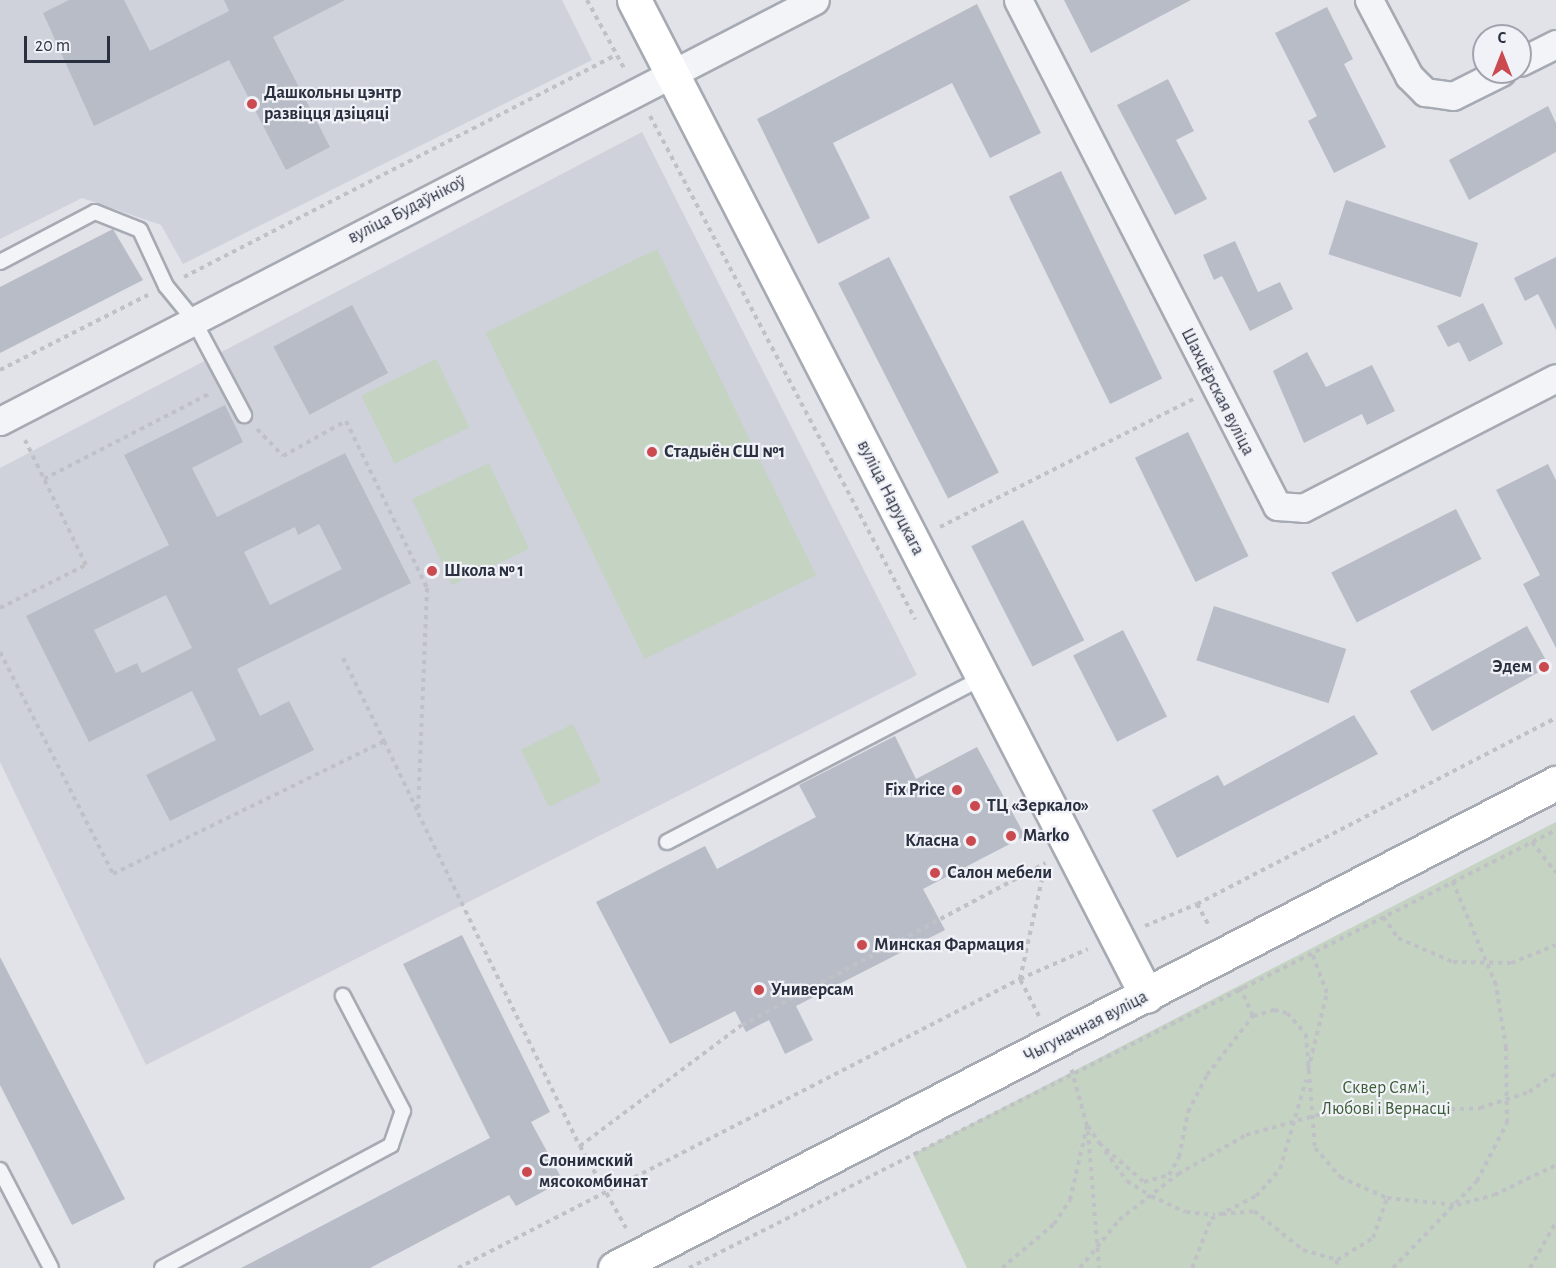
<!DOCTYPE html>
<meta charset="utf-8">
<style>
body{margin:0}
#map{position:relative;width:1556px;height:1268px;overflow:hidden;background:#e1e3e9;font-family:"Alegreya Sans",sans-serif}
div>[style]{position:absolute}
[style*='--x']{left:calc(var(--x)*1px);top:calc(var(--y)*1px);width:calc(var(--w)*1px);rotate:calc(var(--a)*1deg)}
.built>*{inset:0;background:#cfd2db}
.green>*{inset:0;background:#c5d3c2;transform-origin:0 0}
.building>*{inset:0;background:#b8bcc6;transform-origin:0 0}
.path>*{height:4px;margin-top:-2px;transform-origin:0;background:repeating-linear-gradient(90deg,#bfc1c7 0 4.5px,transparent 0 9px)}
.roads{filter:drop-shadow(2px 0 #a6aab3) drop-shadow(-2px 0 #a6aab3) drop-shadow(0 2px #a6aab3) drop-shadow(0 -2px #a6aab3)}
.lane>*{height:14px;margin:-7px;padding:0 7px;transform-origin:7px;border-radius:7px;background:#f3f4f7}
.street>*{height:27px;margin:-13.5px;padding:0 13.5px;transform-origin:13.5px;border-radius:13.5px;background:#f3f4f7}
.secondary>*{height:33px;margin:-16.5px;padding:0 16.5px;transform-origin:16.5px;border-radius:16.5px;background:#fff}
.dots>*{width:16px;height:16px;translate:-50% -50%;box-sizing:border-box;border:3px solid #f0f2f7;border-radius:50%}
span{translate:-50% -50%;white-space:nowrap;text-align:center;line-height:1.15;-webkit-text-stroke:4.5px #f0f2f7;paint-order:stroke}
.poi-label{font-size:18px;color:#2a3040;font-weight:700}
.left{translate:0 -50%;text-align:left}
.right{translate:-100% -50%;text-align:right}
.street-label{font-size:18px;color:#2a3040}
.park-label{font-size:18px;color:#3b5c37}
.north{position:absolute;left:1472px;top:24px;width:60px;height:60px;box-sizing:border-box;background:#f0f2f7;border:2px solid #a1a4ae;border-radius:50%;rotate:0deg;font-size:16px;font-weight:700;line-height:24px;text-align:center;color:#2a3040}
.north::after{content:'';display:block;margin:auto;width:21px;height:27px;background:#ca4a50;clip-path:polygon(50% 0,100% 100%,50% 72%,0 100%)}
.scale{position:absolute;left:24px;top:36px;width:86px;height:27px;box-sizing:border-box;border:3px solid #2a3040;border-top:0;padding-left:8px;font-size:18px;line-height:21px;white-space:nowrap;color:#2a3040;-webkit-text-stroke:4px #f0f2f7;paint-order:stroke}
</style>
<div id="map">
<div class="built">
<div style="clip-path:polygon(0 0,562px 0,592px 60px,183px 264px,161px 225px,82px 198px,0 239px)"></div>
<div style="clip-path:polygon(642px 132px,917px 675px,146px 1065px,0 762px,0 468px)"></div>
</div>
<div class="green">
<div style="left:657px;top:249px;width:363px;height:191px;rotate:64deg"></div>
<div style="left:436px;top:359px;width:76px;height:83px;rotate:64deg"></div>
<div style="left:489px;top:463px;width:95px;height:85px;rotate:65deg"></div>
<div style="left:573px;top:724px;width:64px;height:58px;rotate:64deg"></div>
<div style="clip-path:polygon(1556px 822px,1556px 1268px,967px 1268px,913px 1154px)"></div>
</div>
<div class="building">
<div style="clip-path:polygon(69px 0,124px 0,150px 51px,229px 11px,224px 0,345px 0,273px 37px,330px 147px,286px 170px,229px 60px,94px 126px,43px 13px)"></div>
<div style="clip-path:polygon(1064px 0,1191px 0,1091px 53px)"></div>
<div style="clip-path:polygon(977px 4px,1041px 133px,990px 158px,952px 83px,833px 143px,870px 218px,818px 244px,757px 119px)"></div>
<div style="clip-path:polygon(1327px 7px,1353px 59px,1344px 64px,1386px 147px,1334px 173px,1308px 121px,1317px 116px,1275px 33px)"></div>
<div style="clip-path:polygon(1168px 79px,1194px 131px,1176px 140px,1207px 199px,1175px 215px,1117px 105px)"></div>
<div style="clip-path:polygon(1548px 106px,1556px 123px,1556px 152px,1469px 200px,1449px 160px)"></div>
<div style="left:1061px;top:171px;width:231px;height:58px;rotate:64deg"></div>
<div style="left:1346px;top:200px;width:139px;height:57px;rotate:18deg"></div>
<div style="clip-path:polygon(113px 229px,143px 280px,0 353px,0 287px)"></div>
<div style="clip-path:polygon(1235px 241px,1258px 292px,1280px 282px,1293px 309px,1250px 331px,1222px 276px,1214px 280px,1203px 255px)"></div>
<div style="left:889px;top:257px;width:242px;height:57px;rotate:63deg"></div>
<div style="clip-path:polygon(1556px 257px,1556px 330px,1538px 294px,1525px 301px,1514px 278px)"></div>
<div style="clip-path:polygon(1483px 303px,1503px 344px,1469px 362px,1459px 342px,1448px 347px,1437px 326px)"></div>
<div style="left:352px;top:305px;width:77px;height:89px;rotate:62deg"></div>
<div style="clip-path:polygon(1307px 352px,1326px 387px,1372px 365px,1395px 411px,1367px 425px,1362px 414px,1304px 443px,1273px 371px)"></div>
<div style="clip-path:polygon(evenodd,225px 405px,243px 442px,192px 468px,217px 517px,345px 453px,411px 583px,237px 669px,260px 716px,289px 701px,314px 750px,170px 821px,146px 775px,216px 740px,192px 691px,89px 742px,26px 616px,169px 545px,124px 455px,225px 405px,319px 524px,342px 569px,270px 605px,244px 552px,295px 527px,298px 535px,319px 524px,225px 405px,166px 595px,192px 648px,142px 673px,137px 663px,116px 673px,94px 630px,166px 595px)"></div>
<div style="left:1188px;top:432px;width:138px;height:59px;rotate:64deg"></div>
<div style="clip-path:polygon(1548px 464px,1556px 480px,1556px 648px,1523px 584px,1540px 575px,1496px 490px)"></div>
<div style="left:1456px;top:509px;width:56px;height:140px;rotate:63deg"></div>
<div style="left:1023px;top:520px;width:135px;height:58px;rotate:63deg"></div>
<div style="left:1214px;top:606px;width:139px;height:57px;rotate:18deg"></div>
<div style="left:1527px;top:626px;width:46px;height:134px;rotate:61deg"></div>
<div style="left:1123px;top:630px;width:97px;height:56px;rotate:63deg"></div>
<div style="clip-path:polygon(1354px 715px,1378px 754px,1177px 858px,1152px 810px,1218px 775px,1224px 786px)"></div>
<div style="clip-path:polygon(895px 736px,916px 779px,977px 747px,1025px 836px,923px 889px,945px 930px,796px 1006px,813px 1040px,785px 1054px,769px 1020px,746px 1032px,735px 1011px,670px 1044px,596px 902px,705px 846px,717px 869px,816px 817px,799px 785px)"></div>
<div style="clip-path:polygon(462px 935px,550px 1112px,531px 1122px,563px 1181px,516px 1206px,509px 1195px,370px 1268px,241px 1268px,490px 1138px,403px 964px)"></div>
<div style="clip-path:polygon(0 957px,125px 1199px,72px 1225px,0 1085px)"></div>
</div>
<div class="path">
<div style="--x:587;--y:0;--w:80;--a:61.5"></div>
<div style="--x:650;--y:116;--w:569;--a:62.22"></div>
<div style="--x:184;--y:277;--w:486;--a:-27.2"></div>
<div style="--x:0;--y:370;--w:166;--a:-26.9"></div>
<div style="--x:257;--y:429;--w:37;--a:46"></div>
<div style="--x:283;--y:456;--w:72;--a:-29.1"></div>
<div style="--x:346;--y:421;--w:186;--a:64.1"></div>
<div style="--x:427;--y:588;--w:225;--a:92.3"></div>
<div style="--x:418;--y:813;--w:370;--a:64.1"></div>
<div style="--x:580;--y:1146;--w:94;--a:60.7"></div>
<div style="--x:44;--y:479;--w:186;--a:-27.3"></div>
<div style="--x:940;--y:527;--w:284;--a:-26.8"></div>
<div style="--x:0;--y:608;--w:96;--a:-26.6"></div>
<div style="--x:86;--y:565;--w:139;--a:-116"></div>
<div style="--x:0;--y:652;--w:249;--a:63"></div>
<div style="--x:113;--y:874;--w:302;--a:-26.1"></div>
<div style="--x:384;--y:741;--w:79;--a:64.4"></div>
<div style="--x:343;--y:658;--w:93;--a:63.7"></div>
<div style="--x:1532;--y:842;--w:39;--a:52"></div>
<div style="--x:1197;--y:904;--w:26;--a:61"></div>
<div style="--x:1383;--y:917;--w:26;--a:54"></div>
<div style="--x:1398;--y:938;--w:60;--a:23.6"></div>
<div style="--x:1453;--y:962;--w:58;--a:1"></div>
<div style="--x:1511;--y:963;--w:48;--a:-21.8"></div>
<div style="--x:1145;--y:926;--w:56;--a:-22.9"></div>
<div style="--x:1197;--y:904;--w:404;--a:-27.4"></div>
<div style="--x:1240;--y:987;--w:32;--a:66"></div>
<div style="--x:1039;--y:1016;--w:42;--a:-117.2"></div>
<div style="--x:1020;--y:979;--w:117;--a:-77.6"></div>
<div style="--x:1308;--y:1070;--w:79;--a:-76.1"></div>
<div style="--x:1327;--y:993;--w:43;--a:-110.6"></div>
<div style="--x:1088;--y:1126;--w:23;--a:56"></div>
<div style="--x:1088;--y:1131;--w:137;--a:85.4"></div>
<div style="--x:1099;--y:1143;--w:60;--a:40.9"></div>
<div style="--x:1144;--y:1182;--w:26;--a:-16"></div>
<div style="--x:1169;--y:1175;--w:21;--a:-61"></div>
<div style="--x:1179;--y:1157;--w:46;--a:-78.7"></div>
<div style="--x:1188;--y:1112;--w:42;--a:-62.8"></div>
<div style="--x:1207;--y:1075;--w:75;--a:-52.1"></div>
<div style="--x:1253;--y:1016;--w:22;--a:-16"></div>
<div style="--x:1274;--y:1010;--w:13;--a:13"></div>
<div style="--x:1287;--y:1013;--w:28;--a:48"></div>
<div style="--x:1306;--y:1034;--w:114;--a:85.5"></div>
<div style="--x:1315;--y:1148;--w:38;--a:49"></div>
<div style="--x:1340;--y:1177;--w:51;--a:24.1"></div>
<div style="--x:1387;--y:1198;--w:70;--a:5.7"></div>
<div style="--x:1457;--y:1205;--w:38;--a:-15"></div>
<div style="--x:1494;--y:1195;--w:69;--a:-25.8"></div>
<div style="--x:580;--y:1146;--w:202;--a:-36.8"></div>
<div style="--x:742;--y:1025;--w:344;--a:-28.1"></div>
<div style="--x:1105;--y:1151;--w:37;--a:54"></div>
<div style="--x:1127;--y:1181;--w:28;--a:32"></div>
<div style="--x:1151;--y:1196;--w:38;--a:25"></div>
<div style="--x:1186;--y:1212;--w:29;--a:6"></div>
<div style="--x:1222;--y:1214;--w:32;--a:-5"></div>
<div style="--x:1254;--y:1211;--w:63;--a:38.5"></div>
<div style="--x:1303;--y:1250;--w:35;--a:16"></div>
<div style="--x:1337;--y:1260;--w:8;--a:97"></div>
<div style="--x:1337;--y:1260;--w:42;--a:-31.4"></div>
<div style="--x:1373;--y:1238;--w:42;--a:-70.7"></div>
<div style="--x:458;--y:1268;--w:632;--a:-27.21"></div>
<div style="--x:1020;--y:979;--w:74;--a:-23.8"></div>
<div style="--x:689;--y:1268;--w:971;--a:-26.8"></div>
<div style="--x:1002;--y:1268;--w:68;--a:-40.2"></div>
<div style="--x:1054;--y:1224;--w:29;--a:-56"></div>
<div style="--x:1070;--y:1200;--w:76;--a:-77.1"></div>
<div style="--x:1087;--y:1126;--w:60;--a:-105.4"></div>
<div style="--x:1080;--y:1268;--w:62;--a:-50.9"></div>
<div style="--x:1119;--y:1220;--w:75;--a:-37.9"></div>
<div style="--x:1178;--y:1174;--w:78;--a:-29.8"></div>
<div style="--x:1246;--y:1135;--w:82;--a:-15.6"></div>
<div style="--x:1325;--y:1113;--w:155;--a:-1.8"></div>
<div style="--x:1480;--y:1108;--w:52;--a:-18.1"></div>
<div style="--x:1529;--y:1092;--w:33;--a:-35"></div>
<div style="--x:1192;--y:1268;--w:53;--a:-68.8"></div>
<div style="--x:1211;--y:1219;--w:51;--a:-27.1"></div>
<div style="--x:1256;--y:1196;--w:36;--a:-48"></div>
<div style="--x:1280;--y:1169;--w:93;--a:-73.7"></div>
<div style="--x:1393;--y:1268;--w:121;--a:-46"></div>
<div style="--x:1477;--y:1181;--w:65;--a:-62.7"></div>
<div style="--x:1507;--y:1123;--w:75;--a:-90.8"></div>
<div style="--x:1506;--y:1048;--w:64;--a:-99"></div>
<div style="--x:1496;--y:985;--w:112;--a:-112.7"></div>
<div style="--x:1530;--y:1268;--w:53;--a:-60.5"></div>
</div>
<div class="roads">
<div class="lane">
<div style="--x:0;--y:262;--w:107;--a:-27.8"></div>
<div style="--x:95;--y:212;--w:48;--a:21.8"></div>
<div style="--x:140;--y:230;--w:62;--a:65.1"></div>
<div style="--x:166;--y:286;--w:43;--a:50.7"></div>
<div style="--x:193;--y:319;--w:109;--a:62"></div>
<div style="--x:667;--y:842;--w:355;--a:-27.5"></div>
<div style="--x:0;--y:1170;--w:110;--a:62.5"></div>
<div style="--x:162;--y:1268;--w:260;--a:-28.2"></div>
<div style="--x:391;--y:1145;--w:36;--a:-71"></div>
<div style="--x:403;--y:1111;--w:130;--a:-117.6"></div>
</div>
<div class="street">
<div style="--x:1018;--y:0;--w:568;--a:62.89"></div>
<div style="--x:1277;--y:506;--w:26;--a:4"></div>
<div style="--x:1303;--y:508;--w:284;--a:-27.2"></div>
<div style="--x:1369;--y:0;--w:86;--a:62.2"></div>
<div style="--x:1409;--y:76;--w:23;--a:45"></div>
<div style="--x:1425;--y:92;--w:28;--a:8"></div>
<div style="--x:1453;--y:96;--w:54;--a:-26.6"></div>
<div style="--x:1520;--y:62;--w:40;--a:-26.6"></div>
<div style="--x:0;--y:421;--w:917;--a:-27.32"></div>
</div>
<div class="secondary">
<div style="--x:634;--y:0;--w:1120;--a:62.75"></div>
<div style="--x:615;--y:1268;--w:1059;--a:-27.27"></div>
</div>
</div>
<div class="dots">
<div style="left:252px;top:104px;background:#ca4a50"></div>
<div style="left:652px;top:452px;background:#ca4a50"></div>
<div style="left:432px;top:571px;background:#ca4a50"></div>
<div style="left:1544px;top:667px;background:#ca4a50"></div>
<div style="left:957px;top:790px;background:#ca4a50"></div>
<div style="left:975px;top:806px;background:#ca4a50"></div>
<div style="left:1011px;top:836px;background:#ca4a50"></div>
<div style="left:971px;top:841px;background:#ca4a50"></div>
<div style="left:935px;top:873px;background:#ca4a50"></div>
<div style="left:862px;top:945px;background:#ca4a50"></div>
<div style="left:759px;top:990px;background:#ca4a50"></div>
<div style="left:527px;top:1172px;background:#ca4a50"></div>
</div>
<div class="poi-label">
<span class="left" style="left:264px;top:104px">Дашкольны цэнтр<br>развіцця дзіцяці</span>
<span class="left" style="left:664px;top:452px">Стадыён СШ №1</span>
<span class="left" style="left:444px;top:571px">Школа № 1</span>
<span class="right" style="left:1532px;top:667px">Эдем</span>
<span class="right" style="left:945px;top:790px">Fix Price</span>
<span class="left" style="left:987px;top:806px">ТЦ «Зеркало»</span>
<span class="left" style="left:1023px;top:836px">Marko</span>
<span class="right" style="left:959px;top:841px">Класна</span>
<span class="left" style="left:947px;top:873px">Салон мебели</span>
<span class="left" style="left:874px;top:945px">Минская Фармация</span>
<span class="left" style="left:771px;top:990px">Универсам</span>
<span class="left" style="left:539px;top:1172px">Слонимский<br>мясокомбинат</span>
</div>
<div class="street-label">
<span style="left:407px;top:210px;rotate:-27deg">вуліца Будаўнікоў</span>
<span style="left:1217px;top:392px;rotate:63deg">Шахцёрская вуліца</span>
<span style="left:890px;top:498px;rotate:63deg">вуліца Наруцкага</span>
<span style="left:1086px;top:1027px;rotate:-27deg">Чыгуначная вуліца</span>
</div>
<div class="park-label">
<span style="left:1386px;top:1099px">Сквер Сямʼі,<br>Любові і Вернасці</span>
</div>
<div class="north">С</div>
<div class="scale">20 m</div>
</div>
